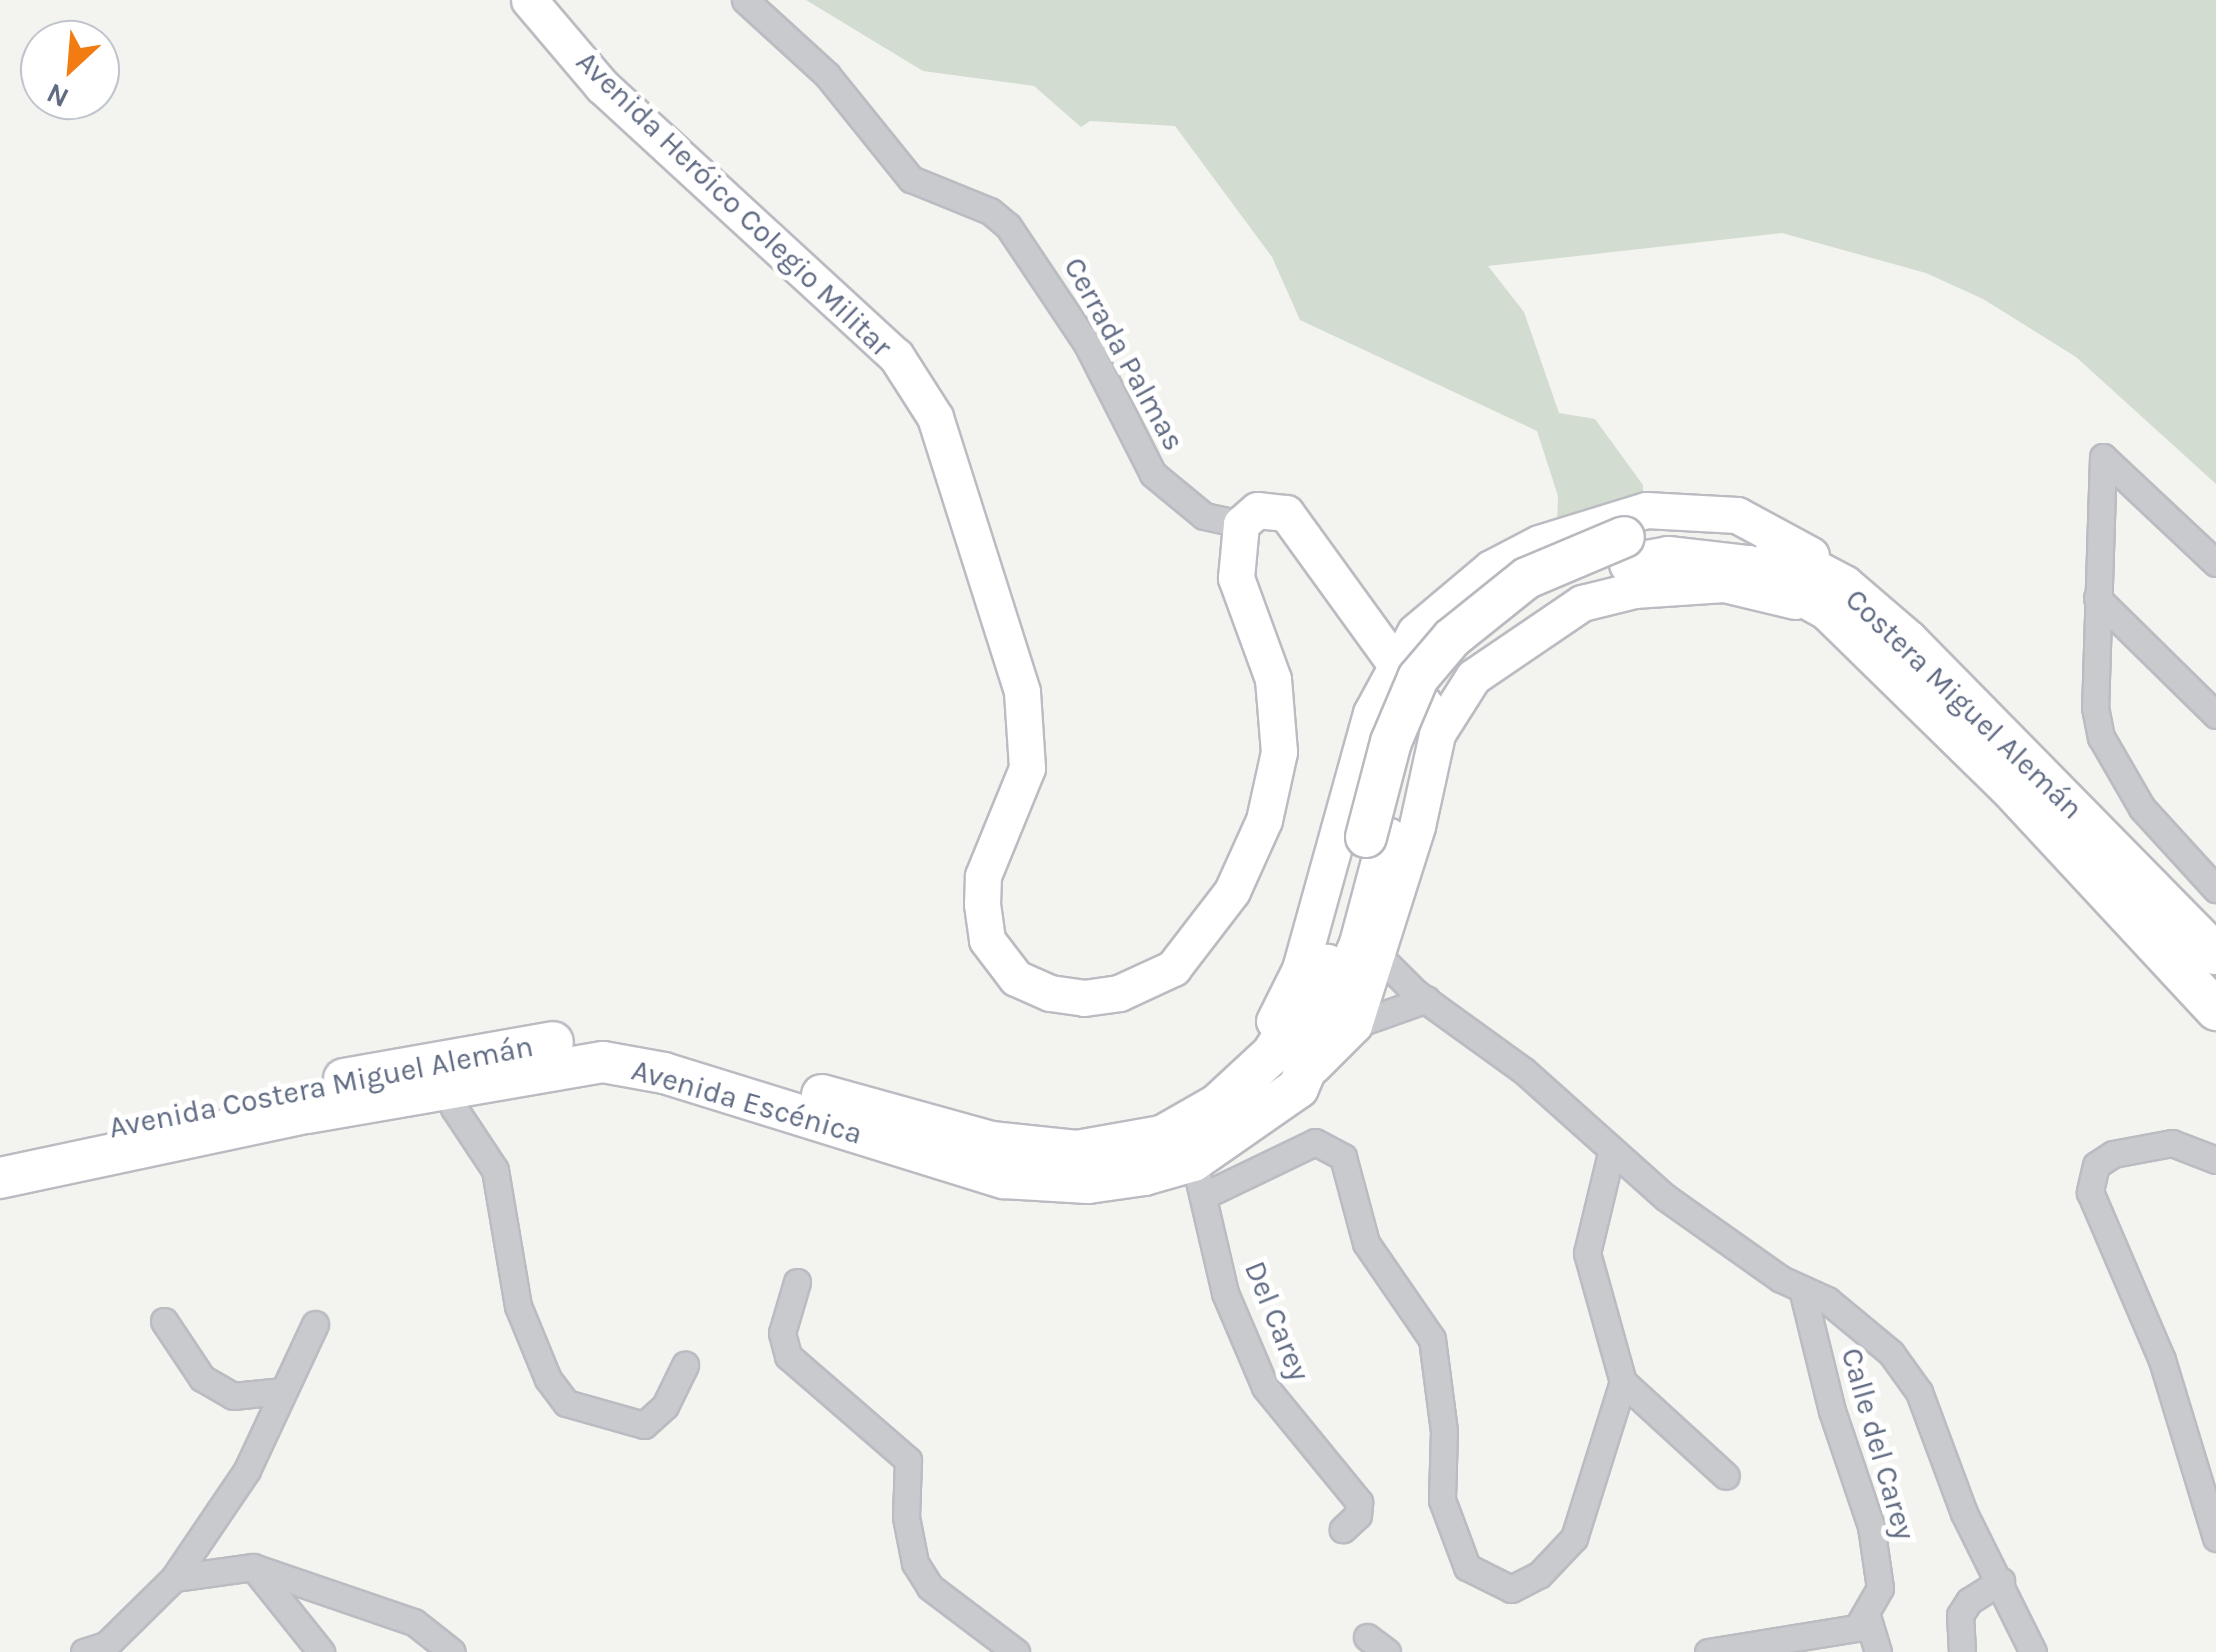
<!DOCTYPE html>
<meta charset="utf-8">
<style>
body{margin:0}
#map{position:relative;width:2216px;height:1652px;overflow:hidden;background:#f3f4ef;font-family:Karla,sans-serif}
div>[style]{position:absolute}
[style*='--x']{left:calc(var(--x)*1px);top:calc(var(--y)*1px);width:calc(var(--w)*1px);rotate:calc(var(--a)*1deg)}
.green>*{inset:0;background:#d2dcd0}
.roads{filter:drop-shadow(2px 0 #babcc2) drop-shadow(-2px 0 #babcc2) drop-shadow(0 2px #babcc2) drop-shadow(0 -2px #babcc2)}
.street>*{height:25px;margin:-12.5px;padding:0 12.5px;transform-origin:12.5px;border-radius:12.5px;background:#c8cace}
.secondary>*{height:35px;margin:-17.5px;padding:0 17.5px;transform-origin:17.5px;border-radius:17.5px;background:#fff}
.primary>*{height:40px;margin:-20px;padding:0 20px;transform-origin:20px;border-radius:20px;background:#fff}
.bridges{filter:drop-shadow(2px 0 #b8babf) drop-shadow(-2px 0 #b8babf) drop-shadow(0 2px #b8babf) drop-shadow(0 -2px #b8babf)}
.primary-bridge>*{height:40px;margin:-20px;padding:0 20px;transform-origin:20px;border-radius:20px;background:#fff}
span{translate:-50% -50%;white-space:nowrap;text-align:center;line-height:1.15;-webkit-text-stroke:10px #fff;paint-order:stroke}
.street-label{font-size:30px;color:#606b83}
.north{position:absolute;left:20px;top:20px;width:100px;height:100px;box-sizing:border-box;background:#fff;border:2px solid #bfc4cd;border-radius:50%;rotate:206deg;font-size:28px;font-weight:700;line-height:40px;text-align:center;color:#606b83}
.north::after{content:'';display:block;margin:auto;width:35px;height:45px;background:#f27c12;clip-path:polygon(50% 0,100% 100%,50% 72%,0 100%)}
</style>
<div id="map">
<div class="green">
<div style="clip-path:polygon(806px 0,2216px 0,2216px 484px,2076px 357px,1983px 299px,1926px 273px,1782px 233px,1488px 266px,1524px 312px,1559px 413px,1595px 419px,1643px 485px,1644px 523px,1556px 551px,1558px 496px,1537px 431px,1300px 320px,1272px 257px,1175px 126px,1090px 121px,1081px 127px,1034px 86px,923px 71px)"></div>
</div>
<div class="roads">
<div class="street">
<div style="--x:745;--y:0;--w:111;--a:42.4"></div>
<div style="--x:827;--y:75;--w:134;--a:51.1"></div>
<div style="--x:911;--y:179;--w:85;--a:22.1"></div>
<div style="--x:990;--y:211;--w:23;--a:40"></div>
<div style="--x:1008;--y:226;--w:142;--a:56.2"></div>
<div style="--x:1087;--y:344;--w:146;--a:63.1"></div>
<div style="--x:1153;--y:474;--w:66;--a:39.5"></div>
<div style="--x:1204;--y:516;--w:38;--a:12"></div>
<div style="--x:2103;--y:457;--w:250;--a:91.8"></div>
<div style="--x:2095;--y:707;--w:31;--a:79"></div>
<div style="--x:2101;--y:737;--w:82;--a:60"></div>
<div style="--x:2142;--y:808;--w:110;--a:47.6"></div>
<div style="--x:2103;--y:457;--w:155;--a:43.2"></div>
<div style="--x:2097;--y:598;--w:167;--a:44.5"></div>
<div style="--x:1378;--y:955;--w:54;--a:45"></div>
<div style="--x:1416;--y:993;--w:133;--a:35.8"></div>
<div style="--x:1524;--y:1071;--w:189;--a:41.8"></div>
<div style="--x:1665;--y:1197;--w:142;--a:35.3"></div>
<div style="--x:1781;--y:1279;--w:51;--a:24.5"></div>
<div style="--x:1827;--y:1300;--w:83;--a:39.6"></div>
<div style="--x:1891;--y:1353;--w:48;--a:54.3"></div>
<div style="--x:1919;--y:1392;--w:129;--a:69.6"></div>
<div style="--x:1964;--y:1513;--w:155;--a:63.6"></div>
<div style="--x:1354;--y:1025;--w:77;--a:-19.6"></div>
<div style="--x:452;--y:1086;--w:22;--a:85"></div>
<div style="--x:454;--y:1108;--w:74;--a:56.5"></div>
<div style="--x:495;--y:1170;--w:138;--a:80.4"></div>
<div style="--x:518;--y:1306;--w:79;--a:67.7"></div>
<div style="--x:548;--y:1379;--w:30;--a:53"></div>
<div style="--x:566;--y:1403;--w:81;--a:15.8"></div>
<div style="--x:644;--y:1425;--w:28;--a:-42"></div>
<div style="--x:665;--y:1406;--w:46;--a:-64"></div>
<div style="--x:2216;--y:1160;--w:47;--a:-158.9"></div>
<div style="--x:2172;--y:1143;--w:60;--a:169.4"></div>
<div style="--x:2113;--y:1154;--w:20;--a:147"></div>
<div style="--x:2096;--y:1165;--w:28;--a:103"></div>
<div style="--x:2090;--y:1192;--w:183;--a:66.8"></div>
<div style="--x:2162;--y:1360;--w:186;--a:73.1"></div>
<div style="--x:1199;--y:1181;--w:115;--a:76.9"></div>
<div style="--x:1225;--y:1293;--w:102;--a:66.9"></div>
<div style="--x:1265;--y:1387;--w:149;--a:50.7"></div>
<div style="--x:1359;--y:1502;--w:13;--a:94"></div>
<div style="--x:1358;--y:1515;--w:21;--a:137"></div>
<div style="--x:1203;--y:1196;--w:124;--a:-25.7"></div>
<div style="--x:1315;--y:1142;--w:32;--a:28"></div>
<div style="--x:1343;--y:1157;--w:89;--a:75"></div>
<div style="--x:1366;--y:1243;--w:116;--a:55.5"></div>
<div style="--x:1432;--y:1339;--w:93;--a:82.6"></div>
<div style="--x:1444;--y:1431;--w:69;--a:91.7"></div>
<div style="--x:1442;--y:1500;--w:72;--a:69.5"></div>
<div style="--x:1467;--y:1567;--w:49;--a:26.6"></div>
<div style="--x:1511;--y:1589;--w:31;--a:-27"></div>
<div style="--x:1539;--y:1575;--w:51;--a:-46.6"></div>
<div style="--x:1574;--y:1538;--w:164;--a:-72.6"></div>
<div style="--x:1623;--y:1382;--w:134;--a:-105.6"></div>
<div style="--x:1587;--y:1253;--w:103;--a:-76.5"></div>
<div style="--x:797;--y:1282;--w:53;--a:106.4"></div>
<div style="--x:782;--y:1333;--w:24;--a:75"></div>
<div style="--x:788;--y:1356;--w:159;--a:40.9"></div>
<div style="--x:908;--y:1460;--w:57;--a:92"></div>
<div style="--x:906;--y:1517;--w:47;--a:78.9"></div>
<div style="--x:915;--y:1563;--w:28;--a:58"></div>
<div style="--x:930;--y:1587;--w:108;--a:37.1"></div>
<div style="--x:164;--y:1321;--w:69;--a:56.3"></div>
<div style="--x:202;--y:1378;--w:36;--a:30"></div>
<div style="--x:233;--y:1396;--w:48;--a:-5.9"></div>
<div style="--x:1623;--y:1382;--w:139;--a:42.4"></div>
<div style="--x:253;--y:1567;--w:109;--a:51.3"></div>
<div style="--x:174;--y:1578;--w:130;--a:-55.9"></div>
<div style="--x:247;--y:1470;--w:161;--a:-65"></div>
<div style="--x:1867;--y:1616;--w:38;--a:73"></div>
<div style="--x:1367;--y:1637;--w:25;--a:37"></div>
<div style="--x:84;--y:1652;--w:23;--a:-18"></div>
<div style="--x:106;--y:1645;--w:95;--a:-44.6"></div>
<div style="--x:174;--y:1578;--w:80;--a:-7.9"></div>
<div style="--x:253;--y:1567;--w:170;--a:18.9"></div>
<div style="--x:414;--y:1622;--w:48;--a:38.3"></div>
<div style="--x:1708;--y:1652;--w:151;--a:-9.2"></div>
<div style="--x:1857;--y:1628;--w:46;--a:-60.1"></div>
<div style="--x:1880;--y:1588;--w:63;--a:-98.3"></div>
<div style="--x:1871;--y:1526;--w:121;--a:-108.7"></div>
<div style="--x:1832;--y:1411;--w:126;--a:-103.8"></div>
<div style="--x:1962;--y:1652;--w:37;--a:-93"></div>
<div style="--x:1960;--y:1615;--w:17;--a:-57"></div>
<div style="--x:1969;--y:1601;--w:38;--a:-32"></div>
</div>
<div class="secondary">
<div style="--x:529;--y:0;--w:113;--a:49.7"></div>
<div style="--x:602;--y:86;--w:399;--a:42.6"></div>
<div style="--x:896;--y:356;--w:72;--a:57.4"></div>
<div style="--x:935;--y:417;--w:288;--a:72.4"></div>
<div style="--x:1022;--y:692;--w:76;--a:86.2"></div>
<div style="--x:1027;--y:768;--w:117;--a:112.2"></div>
<div style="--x:983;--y:876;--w:28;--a:92"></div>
<div style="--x:982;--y:904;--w:36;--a:82"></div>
<div style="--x:987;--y:940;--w:48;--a:52.7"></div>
<div style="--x:1016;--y:978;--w:37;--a:24"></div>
<div style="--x:1050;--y:993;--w:34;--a:8"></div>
<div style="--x:1084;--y:998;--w:35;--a:-8"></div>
<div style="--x:1119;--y:993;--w:60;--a:-24.8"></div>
<div style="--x:1173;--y:968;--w:97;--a:-52.5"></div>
<div style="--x:1232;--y:891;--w:78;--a:-65.7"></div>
<div style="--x:1264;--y:820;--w:70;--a:-77.6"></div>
<div style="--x:1279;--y:752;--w:73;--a:-94.7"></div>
<div style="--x:1273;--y:679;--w:108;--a:-110.1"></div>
<div style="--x:1236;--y:578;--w:54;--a:-84.7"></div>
<div style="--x:1241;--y:524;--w:21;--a:-41"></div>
<div style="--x:1257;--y:510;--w:29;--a:6"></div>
<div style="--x:1286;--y:513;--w:263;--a:54.1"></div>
<div style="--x:1274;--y:1021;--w:58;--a:-63.4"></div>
<div style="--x:1300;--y:969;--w:266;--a:-74.5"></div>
<div style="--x:1371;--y:713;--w:92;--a:-61.5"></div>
<div style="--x:1415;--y:632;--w:99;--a:-40.1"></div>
<div style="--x:1491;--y:568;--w:54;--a:-27.5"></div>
<div style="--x:1539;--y:543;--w:112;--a:-17.1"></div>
<div style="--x:1646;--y:510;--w:91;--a:3.1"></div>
<div style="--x:1737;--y:515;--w:84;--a:28.4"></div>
<div style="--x:1313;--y:1066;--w:58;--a:-45"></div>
<div style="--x:1354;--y:1025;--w:209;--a:-72.4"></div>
<div style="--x:1417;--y:826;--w:94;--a:-77.7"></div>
<div style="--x:1437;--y:734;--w:67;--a:-57.7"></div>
<div style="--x:1473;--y:677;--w:132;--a:-34.2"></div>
<div style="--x:1582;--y:603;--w:54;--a:-14"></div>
<div style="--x:1634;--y:590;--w:90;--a:-3.8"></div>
<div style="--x:1724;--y:584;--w:73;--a:13.5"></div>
</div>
<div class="primary">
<div style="--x:1776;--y:550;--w:77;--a:27.9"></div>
<div style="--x:1844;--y:586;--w:84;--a:40.7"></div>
<div style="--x:1908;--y:641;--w:439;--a:45.5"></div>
<div style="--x:1630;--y:564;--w:39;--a:-10"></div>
<div style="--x:1668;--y:557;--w:81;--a:6.4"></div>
<div style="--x:1748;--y:566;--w:91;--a:28.8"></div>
<div style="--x:1828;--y:610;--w:252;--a:44.4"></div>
<div style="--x:2008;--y:786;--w:306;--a:47.1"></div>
<div style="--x:344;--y:1079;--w:212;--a:-10"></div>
<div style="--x:822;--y:1095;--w:175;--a:15.5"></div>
<div style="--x:991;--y:1142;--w:86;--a:6"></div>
<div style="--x:1077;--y:1151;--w:86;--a:-10"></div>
<div style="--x:1162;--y:1136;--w:64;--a:-29.7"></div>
<div style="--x:1218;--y:1104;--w:74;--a:-42.8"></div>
<div style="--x:1272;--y:1054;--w:105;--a:-58.3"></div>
<div style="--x:0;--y:1178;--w:314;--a:-12"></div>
<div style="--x:307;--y:1113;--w:300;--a:-9.8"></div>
<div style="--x:603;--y:1062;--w:62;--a:10.2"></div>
<div style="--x:664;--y:1073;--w:356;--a:17.2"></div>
<div style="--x:1004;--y:1178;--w:84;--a:3.4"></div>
<div style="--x:1088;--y:1183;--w:57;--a:-8.1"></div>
<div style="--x:1144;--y:1175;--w:51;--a:-15.9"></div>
<div style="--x:1193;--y:1161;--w:128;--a:-34.8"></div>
<div style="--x:1298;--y:1088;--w:157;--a:-66.7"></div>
<div style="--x:1360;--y:944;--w:109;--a:-75.1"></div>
</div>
</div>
<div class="bridges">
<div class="primary-bridge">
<div style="--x:1366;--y:837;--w:98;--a:-75.3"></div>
<div style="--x:1391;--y:742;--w:69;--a:-67.1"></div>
<div style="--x:1418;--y:678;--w:52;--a:-49.6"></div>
<div style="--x:1452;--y:638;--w:96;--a:-38.7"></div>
<div style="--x:1527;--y:578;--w:105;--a:-22.9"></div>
</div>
</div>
<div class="street-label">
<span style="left:734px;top:204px;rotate:44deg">Avenida Heróico Colegio Militar</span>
<span style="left:1124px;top:354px;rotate:61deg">Cerrada Palmas</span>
<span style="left:1964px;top:704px;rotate:44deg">Costera Miguel Alemán</span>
<span style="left:321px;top:1087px;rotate:-11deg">Avenida Costera Miguel Alemán</span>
<span style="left:747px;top:1102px;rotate:16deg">Avenida Escénica</span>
<span style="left:1277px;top:1321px;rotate:68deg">Del Carey</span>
<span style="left:1878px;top:1444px;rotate:74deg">Calle del Carey</span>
</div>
<div class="north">N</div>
</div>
